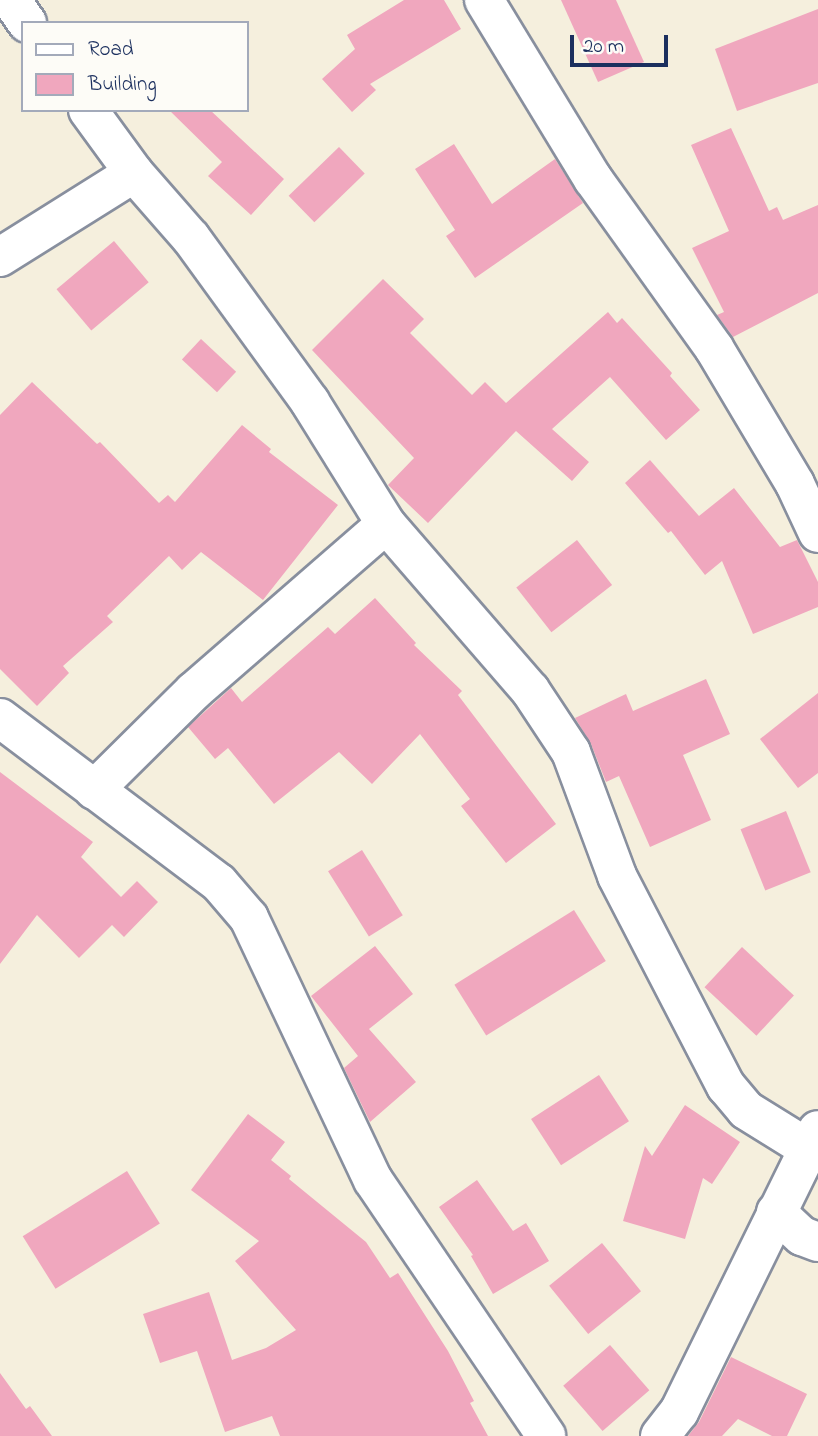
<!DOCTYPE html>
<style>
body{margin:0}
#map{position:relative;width:818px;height:1436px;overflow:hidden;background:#f5efdd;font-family:"Indie Flower",sans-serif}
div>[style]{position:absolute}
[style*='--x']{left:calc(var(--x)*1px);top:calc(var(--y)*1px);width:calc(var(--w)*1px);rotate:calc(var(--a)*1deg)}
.building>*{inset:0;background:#f0a7be;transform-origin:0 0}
.roads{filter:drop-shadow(2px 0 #888f9e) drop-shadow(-2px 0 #888f9e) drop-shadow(0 2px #888f9e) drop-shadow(0 -2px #888f9e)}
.street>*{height:38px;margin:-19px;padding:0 19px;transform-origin:19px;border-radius:19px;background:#fff}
span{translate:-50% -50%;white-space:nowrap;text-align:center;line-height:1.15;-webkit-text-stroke:5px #fdfcf7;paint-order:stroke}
.legend{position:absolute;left:21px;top:21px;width:228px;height:91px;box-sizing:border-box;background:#fdfcf7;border:2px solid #a3aaba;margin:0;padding:9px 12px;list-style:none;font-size:21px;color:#1b2f5e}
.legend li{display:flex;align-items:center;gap:14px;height:35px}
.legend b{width:35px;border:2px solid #a3aaba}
.scale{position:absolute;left:570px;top:35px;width:98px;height:32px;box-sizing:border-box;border:4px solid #1b2f5e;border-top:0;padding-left:9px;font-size:21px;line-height:24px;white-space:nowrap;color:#1b2f5e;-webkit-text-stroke:5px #fdfcf7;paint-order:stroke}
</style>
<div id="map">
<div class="building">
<div style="clip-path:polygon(404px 0,444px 0,461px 29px,370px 84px,376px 90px,352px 112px,322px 79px,355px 49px,347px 35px)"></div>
<div style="clip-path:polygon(561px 0,616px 0,644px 62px,598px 82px)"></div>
<div style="clip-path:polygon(818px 9px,818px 83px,737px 111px,715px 49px)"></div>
<div style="clip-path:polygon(169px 110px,210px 110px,284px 179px,251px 215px,208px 176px,222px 162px)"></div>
<div style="clip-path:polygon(731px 128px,769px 211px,777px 207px,783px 220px,818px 205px,818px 293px,733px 337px,717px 315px,724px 312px,692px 248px,729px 231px,691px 145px)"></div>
<div style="clip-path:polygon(454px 144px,492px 204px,555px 159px,583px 203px,475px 278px,446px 236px,455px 230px,415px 169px)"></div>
<div style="left:339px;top:147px;width:37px;height:70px;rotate:46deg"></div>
<div style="left:114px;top:241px;width:54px;height:75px;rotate:50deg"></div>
<div style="clip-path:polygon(383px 279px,424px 319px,410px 333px,472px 395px,485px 382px,506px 403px,608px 312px,617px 323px,622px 318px,672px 373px,670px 376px,700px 410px,666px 440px,610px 377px,552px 429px,589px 462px,572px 481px,516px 431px,428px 523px,388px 485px,414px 458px,312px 350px)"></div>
<div style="left:201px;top:339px;width:48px;height:28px;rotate:43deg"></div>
<div style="clip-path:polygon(32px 382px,97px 444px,100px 442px,159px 503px,168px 495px,175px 502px,242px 425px,271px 449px,269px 452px,338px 505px,263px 600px,201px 552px,182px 570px,169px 556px,107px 616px,113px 622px,63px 666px,69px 673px,37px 706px,0 669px,0 415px)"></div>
<div style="clip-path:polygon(650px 460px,699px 516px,734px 488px,780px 547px,797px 540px,818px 582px,818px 607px,753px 634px,722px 561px,705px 575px,671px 531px,668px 533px,625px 483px)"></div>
<div style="left:577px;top:540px;width:57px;height:77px;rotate:52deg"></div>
<div style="clip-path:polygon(375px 598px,416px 643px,414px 645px,462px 691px,458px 695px,556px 824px,506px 863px,461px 806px,470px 799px,420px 734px,372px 784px,339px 752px,274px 804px,228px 748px,215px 759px,188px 727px,231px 688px,242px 702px,328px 627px,335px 634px)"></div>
<div style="clip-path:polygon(706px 679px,730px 734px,683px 755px,711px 820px,650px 847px,619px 776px,606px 782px,591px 744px,575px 718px,626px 694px,633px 711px)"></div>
<div style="clip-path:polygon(818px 693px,818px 773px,798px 788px,760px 739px)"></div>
<div style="clip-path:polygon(0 772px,93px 842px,81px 857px,121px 897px,137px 881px,158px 902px,124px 937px,112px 925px,79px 958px,37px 915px,0 964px)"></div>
<div style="left:786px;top:811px;width:66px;height:49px;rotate:68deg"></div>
<div style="left:362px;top:850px;width:77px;height:40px;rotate:58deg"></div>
<div style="left:574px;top:910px;width:60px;height:141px;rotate:58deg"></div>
<div style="clip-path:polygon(375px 946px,413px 994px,369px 1029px,416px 1082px,370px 1122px,344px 1068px,358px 1056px,311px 996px)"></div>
<div style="left:742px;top:947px;width:71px;height:55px;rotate:43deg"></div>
<div style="left:599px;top:1075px;width:55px;height:81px;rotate:57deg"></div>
<div style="clip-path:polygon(685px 1105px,740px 1142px,712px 1184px,703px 1178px,685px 1239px,623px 1221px,645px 1146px,652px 1156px)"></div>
<div style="clip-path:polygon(248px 1114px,285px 1142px,271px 1160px,291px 1176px,289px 1179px,366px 1242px,390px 1278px,398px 1273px,448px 1351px,474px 1401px,470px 1403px,488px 1436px,280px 1436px,272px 1416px,225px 1432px,197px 1351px,160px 1363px,143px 1314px,209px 1292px,232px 1360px,266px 1348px,296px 1330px,235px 1261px,259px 1241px,191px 1190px)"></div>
<div style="left:127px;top:1171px;width:62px;height:123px;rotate:58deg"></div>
<div style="clip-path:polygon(477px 1180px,513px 1231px,526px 1223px,549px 1261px,493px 1294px,471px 1256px,473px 1255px,439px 1207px)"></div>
<div style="left:602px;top:1243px;width:62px;height:68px;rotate:51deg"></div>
<div style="left:610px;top:1345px;width:60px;height:62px;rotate:49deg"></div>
<div style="clip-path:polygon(731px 1357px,807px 1394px,787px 1436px,772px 1436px,738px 1419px,722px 1436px,688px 1436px,699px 1422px)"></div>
<div style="clip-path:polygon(0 1373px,26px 1409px,30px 1406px,52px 1436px,0 1436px)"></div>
</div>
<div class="roads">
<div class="street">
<div style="--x:11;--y:0;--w:28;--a:55"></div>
<div style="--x:484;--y:0;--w:210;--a:58.7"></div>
<div style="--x:593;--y:179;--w:208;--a:54.4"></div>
<div style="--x:714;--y:348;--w:158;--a:59.2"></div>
<div style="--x:795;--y:484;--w:54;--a:64.9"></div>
<div style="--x:88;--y:110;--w:78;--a:53.9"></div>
<div style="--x:134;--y:173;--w:86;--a:48.8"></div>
<div style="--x:191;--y:238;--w:203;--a:54"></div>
<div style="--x:310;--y:402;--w:144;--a:58.1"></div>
<div style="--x:386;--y:524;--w:220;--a:49.1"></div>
<div style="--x:530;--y:690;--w:74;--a:56.5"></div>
<div style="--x:571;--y:752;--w:132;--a:69.6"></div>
<div style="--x:617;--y:876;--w:237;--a:62.6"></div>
<div style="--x:726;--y:1086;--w:31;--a:50"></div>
<div style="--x:746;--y:1110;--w:74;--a:31.8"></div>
<div style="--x:0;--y:257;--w:158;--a:-32.1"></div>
<div style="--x:0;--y:718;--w:274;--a:37"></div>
<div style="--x:219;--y:883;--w:46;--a:49.4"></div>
<div style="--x:249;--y:918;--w:290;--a:64.7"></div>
<div style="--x:373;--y:1180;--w:309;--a:55.9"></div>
<div style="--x:94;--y:790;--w:141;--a:-44.7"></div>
<div style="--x:194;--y:691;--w:254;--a:-41"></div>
<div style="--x:776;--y:1212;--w:35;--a:43"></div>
<div style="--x:802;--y:1236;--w:17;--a:21"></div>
<div style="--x:660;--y:1436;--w:31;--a:-52"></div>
<div style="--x:679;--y:1412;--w:314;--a:-63.8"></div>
</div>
</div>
<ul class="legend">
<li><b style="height:9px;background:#fff"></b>Road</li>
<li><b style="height:19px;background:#f0a7be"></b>Building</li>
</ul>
<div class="scale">20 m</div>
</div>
